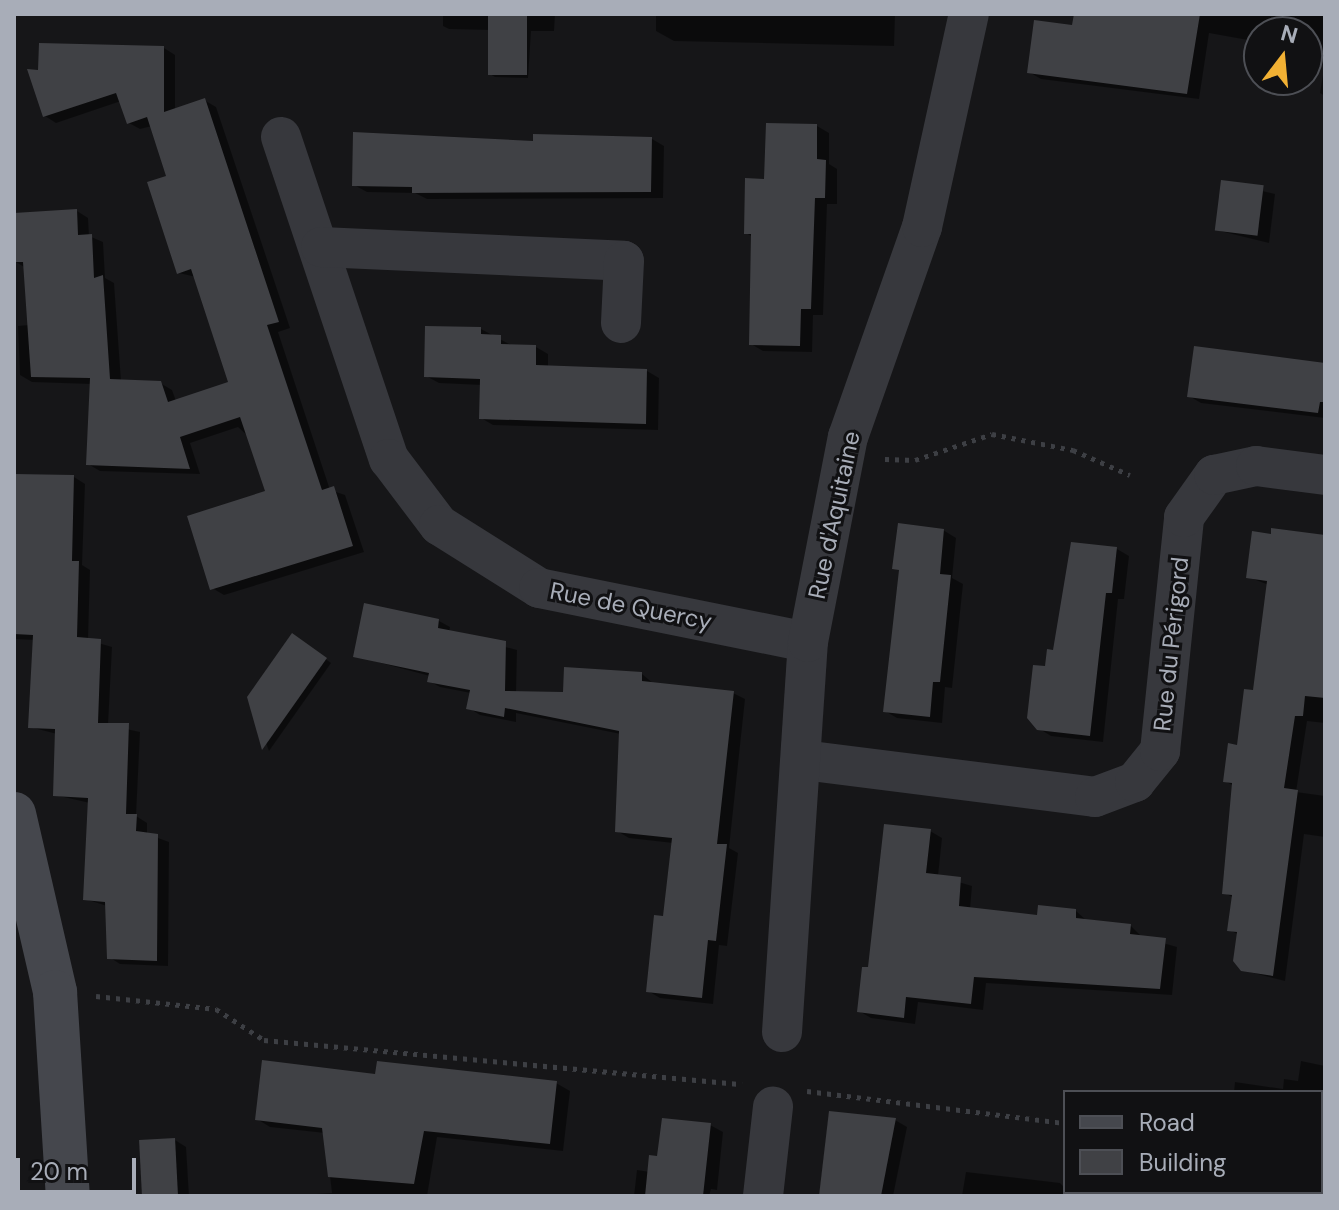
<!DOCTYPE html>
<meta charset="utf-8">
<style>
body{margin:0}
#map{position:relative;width:1339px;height:1210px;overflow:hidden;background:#161618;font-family:"DM Sans",sans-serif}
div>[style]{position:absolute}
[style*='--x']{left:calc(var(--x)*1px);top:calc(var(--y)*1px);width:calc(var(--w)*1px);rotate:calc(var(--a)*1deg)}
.shadow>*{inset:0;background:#0007}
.building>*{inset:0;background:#404145;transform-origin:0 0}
.path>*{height:5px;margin-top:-2.5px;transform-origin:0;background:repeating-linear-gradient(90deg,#3d3f44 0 4px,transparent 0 10px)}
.street>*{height:40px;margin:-20px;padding:0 20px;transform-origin:20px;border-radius:20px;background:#37383d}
.secondary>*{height:44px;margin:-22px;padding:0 22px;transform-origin:22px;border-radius:22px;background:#45474d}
span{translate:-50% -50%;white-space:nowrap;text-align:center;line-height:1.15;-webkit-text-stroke:6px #111113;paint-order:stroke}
.street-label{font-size:24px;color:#a8adb8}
.frame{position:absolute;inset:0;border:16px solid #a8adb8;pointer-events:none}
.legend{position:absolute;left:1063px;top:1090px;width:260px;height:104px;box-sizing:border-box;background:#111113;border:2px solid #4d4f55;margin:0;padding:10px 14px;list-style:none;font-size:24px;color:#a8adb8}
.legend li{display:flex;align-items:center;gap:16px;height:40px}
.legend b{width:40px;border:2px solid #4d4f55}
.north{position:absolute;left:1243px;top:16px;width:80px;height:80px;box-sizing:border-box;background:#111113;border:2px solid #4d4f55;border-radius:50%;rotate:16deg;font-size:22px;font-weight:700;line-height:32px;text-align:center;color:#a8adb8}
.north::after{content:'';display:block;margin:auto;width:28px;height:36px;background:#f2b134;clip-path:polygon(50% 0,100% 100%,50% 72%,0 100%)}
.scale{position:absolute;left:16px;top:1158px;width:120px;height:36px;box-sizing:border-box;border:4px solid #a8adb8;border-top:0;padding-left:10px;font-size:24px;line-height:28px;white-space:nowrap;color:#a8adb8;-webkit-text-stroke:6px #111113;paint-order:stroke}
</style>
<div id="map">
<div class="shadow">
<div style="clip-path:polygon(443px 14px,555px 14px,554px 31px,531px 31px,528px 78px,495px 77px,490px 74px,490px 30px,449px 29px,443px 26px)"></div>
<div style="clip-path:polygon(656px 14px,895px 14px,894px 46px,674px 41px,656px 31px)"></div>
<div style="clip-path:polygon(1076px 14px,1325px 14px,1325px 55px,1307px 52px,1307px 32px,1259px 32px,1259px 42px,1209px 33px,1199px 99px,1041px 79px,1029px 72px,1073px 27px)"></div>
<div style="clip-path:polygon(164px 48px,175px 55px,175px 110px,204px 100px,216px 107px,290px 328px,278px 332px,330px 490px,345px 495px,364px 552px,224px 595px,212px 588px,267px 492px,249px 437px,238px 427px,190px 443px,200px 474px,100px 471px,88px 464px,91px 384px,32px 382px,20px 375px,18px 326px,29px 325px,26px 268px,14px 261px,14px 215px,77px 211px,88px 218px,89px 236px,103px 242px,105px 278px,114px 283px,121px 381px,160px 383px,172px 390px,176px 401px,231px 383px,196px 277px,179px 273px,169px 177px,152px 126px,140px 129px,129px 123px,121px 101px,56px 123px,45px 116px,40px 72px)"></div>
<div style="clip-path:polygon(1325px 63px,1325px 96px,1320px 93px)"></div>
<div style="clip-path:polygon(817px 126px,829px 133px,829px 164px,837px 169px,837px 204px,827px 204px,823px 315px,813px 315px,812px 352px,763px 351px,751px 344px,753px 237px,746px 233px,766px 181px)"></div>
<div style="clip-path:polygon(652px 139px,664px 146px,663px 198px,427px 199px,415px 193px,367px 192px,354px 185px,535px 143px)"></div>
<div style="clip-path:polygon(1223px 182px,1275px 194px,1269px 243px,1216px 230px)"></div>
<div style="clip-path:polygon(481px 329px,513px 346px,536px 347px,548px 354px,548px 368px,647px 371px,659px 378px,658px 430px,493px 425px,481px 418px,482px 385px,439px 383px,426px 376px)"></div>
<div style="clip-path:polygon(1325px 365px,1325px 418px,1201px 403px,1189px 396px)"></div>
<div style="clip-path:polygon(14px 476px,74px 477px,85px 484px,82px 565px,90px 570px,88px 640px,112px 647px,108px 725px,140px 732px,136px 816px,147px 823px,147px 834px,169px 842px,168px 966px,120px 964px,109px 957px,107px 906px,85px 899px,90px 803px,55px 795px,57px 734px,30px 727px,35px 640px,14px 639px)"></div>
<div style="clip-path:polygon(943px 530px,956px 538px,952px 578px,963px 584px,952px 688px,945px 687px,942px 723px,897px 718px,885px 711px,901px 571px,895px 568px)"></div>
<div style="clip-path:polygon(1325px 537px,1325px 723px,1307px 721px,1296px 792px,1325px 796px,1325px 837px,1304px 834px,1285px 981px,1242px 970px,1239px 935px,1230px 930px,1234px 898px,1225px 893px,1234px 786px,1225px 781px,1255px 693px,1269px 585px,1248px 577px)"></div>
<div style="clip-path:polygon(1117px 549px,1129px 556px,1124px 599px,1118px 599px,1103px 742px,1051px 736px,1038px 728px,1047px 668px)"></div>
<div style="clip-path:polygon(439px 621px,450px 627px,449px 632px,517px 650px,516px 693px,565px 694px,642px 674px,654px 684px,733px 693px,745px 699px,729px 848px,738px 853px,727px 946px,719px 945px,713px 1004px,660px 998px,648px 991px,665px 918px,673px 843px,629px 838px,617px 831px,621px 734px,516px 713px,516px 722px,480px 715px,469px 708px,471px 693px,440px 687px,429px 681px,430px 676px,355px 656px)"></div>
<div style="clip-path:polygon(298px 639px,331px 663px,269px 751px,249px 697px)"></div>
<div style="clip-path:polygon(930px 831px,942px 838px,938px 876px,972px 886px,970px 909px,1039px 917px,1076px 911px,1087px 921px,1131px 926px,1142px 937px,1177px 947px,1172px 995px,986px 983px,983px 1010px,918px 1002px,915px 1024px,871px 1018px,859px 1011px,870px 969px)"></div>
<div style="clip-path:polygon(1301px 1061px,1325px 1066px,1325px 1137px,1321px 1092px,1234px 1092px,1235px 1082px,1283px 1089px,1284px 1079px,1298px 1081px)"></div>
<div style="clip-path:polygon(377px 1076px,556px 1083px,570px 1091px,563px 1151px,437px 1137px,427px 1196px,286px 1196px,332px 1193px,325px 1133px,270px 1127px,257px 1119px)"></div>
<div style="clip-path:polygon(895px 1120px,907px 1127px,893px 1196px,824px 1196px)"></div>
<div style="clip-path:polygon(710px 1125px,723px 1132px,717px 1190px,711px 1189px,709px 1196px,634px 1196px,637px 1170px,650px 1172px,659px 1159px)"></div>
<div style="clip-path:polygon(175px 1140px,186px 1147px,189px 1196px,143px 1196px)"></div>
<div style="clip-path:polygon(966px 1172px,1060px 1183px,1072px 1196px,962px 1196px)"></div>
</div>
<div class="building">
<div style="left:488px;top:14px;width:39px;height:61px"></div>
<div style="clip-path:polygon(1074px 14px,1200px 14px,1187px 94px,1027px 73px,1034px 20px,1072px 25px)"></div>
<div style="clip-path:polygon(39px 43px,164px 46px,164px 112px,205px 98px,279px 322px,267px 325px,322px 490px,334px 486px,353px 546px,210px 590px,187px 516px,265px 491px,240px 417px,180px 437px,190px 469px,86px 465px,90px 378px,31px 377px,23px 262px,14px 262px,14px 213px,77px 209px,78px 235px,92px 234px,94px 278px,103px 275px,110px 379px,161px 381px,168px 402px,228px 382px,191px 269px,177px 274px,147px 182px,166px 176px,147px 117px,127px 124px,116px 93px,43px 117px,27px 69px,38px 70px)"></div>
<div style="clip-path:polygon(766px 123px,817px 124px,817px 159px,826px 160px,825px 198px,815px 198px,811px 309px,801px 309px,800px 346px,749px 345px,751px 234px,744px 234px,745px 178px,764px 179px)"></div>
<div style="clip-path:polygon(353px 132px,533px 141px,533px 134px,652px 137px,651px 192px,412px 193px,412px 187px,352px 186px)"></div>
<div style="left:1221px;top:180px;width:43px;height:51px;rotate:7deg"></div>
<div style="clip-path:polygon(425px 326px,481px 327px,481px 334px,501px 335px,501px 344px,536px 345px,536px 365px,647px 369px,646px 424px,479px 419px,480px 379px,424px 377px)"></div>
<div style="clip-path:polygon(1194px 346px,1325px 363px,1325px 402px,1320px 402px,1318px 413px,1187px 397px)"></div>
<div style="clip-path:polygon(14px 474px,74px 475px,72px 561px,79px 561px,77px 637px,101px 639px,98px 723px,129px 723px,126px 814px,137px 814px,136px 831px,158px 834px,157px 961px,107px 959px,105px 902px,83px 900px,88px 798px,53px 796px,55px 729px,28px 728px,33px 635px,14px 634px)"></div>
<div style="clip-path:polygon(898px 523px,944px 529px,940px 574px,951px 575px,940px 682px,933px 682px,930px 717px,883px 712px,899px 570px,892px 569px)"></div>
<div style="clip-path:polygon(1271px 528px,1325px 535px,1325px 698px,1305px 696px,1303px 716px,1295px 716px,1284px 788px,1298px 790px,1273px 976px,1241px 971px,1233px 961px,1237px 932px,1227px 931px,1232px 895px,1222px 894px,1232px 783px,1223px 782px,1228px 743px,1237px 745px,1244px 689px,1253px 690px,1267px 581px,1246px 578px,1252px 531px,1271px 534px)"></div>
<div style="clip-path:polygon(1071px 542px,1117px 547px,1112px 593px,1106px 593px,1090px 736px,1037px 730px,1027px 718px,1033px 665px,1045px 666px,1047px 649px,1053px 650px)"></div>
<div style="clip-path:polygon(364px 603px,439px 619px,438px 628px,506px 641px,505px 691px,563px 692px,564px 667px,642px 672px,642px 681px,734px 691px,717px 844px,727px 844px,716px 941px,708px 940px,702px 998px,646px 992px,654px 915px,663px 916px,672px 838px,615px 832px,619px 731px,505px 708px,504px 717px,466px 709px,470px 690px,427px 682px,429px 673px,353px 657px)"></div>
<div style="clip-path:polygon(292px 633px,327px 658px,262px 750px,247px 697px)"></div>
<div style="clip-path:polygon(884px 824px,931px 829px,926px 873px,961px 877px,959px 906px,1037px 915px,1038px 905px,1076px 909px,1076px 918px,1131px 924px,1130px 934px,1166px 938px,1160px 989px,974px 977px,971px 1004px,906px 997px,904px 1018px,857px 1012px,862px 967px,868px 967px)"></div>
<div style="clip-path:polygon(262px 1060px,375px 1074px,377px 1061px,557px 1081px,550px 1144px,424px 1131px,414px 1184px,328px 1177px,322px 1128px,255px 1120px)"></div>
<div style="clip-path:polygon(829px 1111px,896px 1118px,881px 1196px,819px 1196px)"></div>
<div style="clip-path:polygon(662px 1118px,711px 1123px,703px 1196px,645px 1196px,649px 1155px,657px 1156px)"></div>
<div style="left:175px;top:1138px;width:58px;height:36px;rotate:87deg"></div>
</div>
<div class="path">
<div style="--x:885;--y:459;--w:30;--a:2"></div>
<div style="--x:915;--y:460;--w:81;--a:-18.7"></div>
<div style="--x:992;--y:434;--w:83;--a:11.2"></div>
<div style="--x:1073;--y:450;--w:62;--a:23.7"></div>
<div style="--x:96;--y:996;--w:121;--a:6.2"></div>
<div style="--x:216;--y:1009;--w:57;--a:32.9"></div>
<div style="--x:264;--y:1040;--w:480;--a:5.3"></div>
<div style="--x:807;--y:1091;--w:260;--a:7.1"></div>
<div style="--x:1248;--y:1192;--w:12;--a:20"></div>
<div style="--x:1208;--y:1196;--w:4;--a:-90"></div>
</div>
<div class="street">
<div style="--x:281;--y:137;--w:340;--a:71.5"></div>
<div style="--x:389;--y:459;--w:83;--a:52.9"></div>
<div style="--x:439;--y:525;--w:118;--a:32.2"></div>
<div style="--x:539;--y:588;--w:274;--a:11.4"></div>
<div style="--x:321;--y:247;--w:303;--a:2.6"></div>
<div style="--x:624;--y:261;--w:62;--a:92.8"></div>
<div style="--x:803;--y:760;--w:294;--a:7.2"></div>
<div style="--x:1095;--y:797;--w:43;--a:-20.6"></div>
<div style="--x:1135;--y:782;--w:40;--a:-51"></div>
<div style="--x:1160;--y:751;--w:235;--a:-84.1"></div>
<div style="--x:1184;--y:517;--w:52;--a:-54.5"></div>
<div style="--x:1214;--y:475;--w:43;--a:-12.1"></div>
<div style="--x:1256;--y:466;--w:70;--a:7.4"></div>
<div style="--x:782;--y:1032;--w:391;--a:-86.2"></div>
<div style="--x:808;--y:642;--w:209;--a:-79"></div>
<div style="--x:848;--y:437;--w:223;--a:-70.6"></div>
<div style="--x:922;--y:227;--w:218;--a:-77.6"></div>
<div style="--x:763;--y:1196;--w:90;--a:-83.6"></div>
</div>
<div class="secondary">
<div style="--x:14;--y:814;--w:183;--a:77"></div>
<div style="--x:55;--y:992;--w:204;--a:86.4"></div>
</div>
<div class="street-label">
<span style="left:834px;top:515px;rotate:-78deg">Rue d'Aquitaine</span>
<span style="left:631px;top:606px;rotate:11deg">Rue de Quercy</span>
<span style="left:1171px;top:644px;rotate:-84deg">Rue du Périgord</span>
</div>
<div class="frame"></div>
<ul class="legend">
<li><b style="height:10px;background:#45474d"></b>Road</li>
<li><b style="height:22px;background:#404145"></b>Building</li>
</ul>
<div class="north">N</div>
<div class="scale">20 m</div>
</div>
